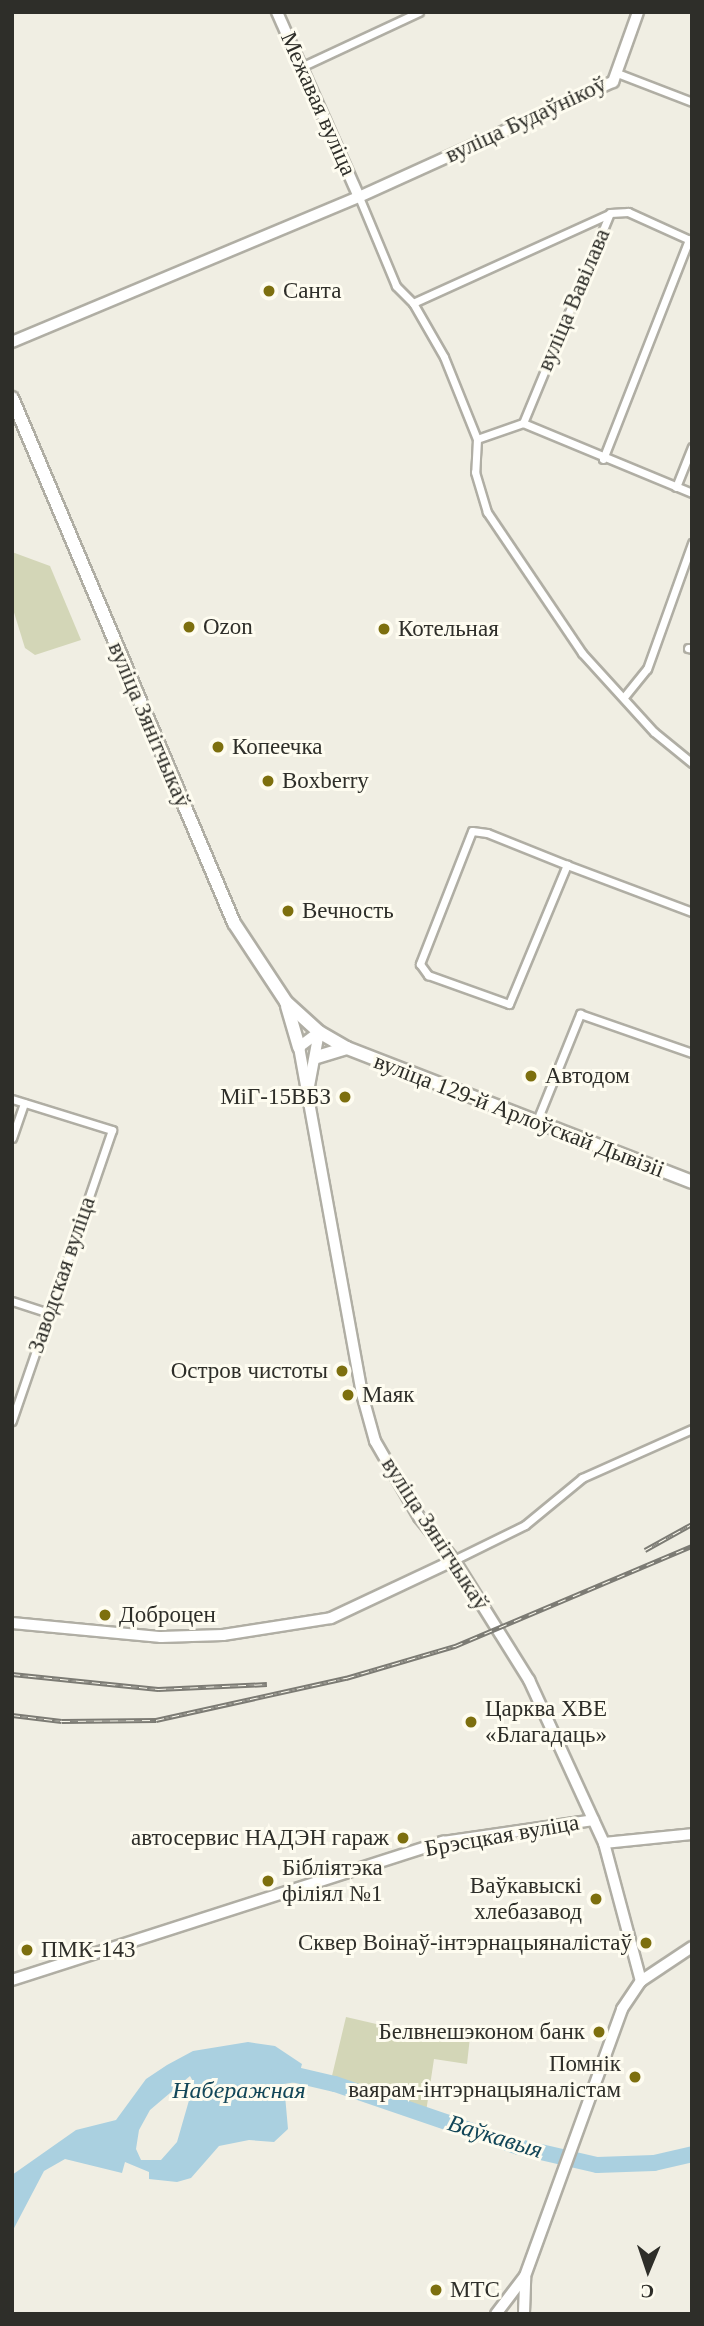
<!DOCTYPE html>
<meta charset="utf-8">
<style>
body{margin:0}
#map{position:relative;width:704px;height:2326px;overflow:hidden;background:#f0eee3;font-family:Georgia,serif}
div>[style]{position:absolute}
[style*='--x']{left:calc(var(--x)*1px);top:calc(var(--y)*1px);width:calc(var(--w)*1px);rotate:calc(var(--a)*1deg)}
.green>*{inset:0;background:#d3d6b7}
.water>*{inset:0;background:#aad0e0}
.river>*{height:16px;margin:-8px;padding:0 8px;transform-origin:8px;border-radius:8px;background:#aad0e0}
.roads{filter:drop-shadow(2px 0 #b0aea4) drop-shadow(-2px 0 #b0aea4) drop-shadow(0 2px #b0aea4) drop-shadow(0 -2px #b0aea4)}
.street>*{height:7px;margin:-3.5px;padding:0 3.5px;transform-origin:3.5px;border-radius:3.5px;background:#fff}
.secondary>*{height:10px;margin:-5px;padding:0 5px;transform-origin:5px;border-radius:5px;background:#fff}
.primary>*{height:12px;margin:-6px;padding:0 6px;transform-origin:6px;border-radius:6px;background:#fff}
.rail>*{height:5px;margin-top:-2.5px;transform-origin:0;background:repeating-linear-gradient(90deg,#fefcf0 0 8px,#7c7b74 0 16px);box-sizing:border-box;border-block:2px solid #7c7b74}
.dots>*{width:19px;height:19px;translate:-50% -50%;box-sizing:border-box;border:4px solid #fefcf0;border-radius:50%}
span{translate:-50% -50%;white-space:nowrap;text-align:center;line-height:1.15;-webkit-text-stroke:6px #fefcf0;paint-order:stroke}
.street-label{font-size:23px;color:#2e2e29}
.poi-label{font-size:23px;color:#2e2e29}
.left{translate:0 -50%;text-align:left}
.right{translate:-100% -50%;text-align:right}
.water-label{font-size:24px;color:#124658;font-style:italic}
.frame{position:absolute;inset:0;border:14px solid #2e2e29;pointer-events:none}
.north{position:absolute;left:613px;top:2235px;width:70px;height:70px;-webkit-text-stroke:5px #fefcf0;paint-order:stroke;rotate:182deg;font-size:19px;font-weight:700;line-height:28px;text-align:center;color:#2e2e29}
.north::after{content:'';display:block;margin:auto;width:24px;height:32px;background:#2e2e29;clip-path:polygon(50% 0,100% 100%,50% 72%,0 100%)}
</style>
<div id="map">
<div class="green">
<div style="clip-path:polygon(12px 552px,50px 566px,81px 640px,35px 655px,25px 648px,12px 606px)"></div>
<div style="clip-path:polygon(346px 2017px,424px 2035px,470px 2037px,467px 2064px,434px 2059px,426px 2112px,331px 2080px)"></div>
</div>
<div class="water">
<div style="clip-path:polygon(evenodd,248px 2042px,275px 2046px,302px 2064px,297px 2082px,284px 2084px,288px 2129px,274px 2142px,249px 2140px,219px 2146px,191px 2178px,177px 2182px,149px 2179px,149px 2172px,125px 2162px,122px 2173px,65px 2159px,44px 2171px,12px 2232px,12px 2175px,76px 2130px,116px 2120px,146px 2079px,167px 2065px,193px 2051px,248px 2042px,190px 2076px,194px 2083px,177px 2142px,161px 2160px,141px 2160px,136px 2149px,139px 2130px,150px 2110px,190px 2076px)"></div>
</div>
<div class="river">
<div style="--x:279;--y:2071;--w:57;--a:13.1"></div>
<div style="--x:335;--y:2084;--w:194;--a:18.9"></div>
<div style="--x:519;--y:2147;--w:80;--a:13"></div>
<div style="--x:597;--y:2165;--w:57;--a:-2"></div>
<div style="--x:654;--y:2163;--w:39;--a:-13"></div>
</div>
<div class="roads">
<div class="street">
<div style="--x:301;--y:67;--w:130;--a:-25"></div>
<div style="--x:617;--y:73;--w:80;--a:21.1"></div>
<div style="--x:359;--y:197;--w:96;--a:67.4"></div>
<div style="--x:396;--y:286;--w:24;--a:45"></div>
<div style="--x:413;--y:303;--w:62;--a:60.1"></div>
<div style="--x:444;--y:357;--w:88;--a:68.1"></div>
<div style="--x:477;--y:439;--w:33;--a:93"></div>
<div style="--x:475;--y:472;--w:42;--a:73.3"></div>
<div style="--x:487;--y:512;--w:170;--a:56"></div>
<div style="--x:582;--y:653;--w:107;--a:47.7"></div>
<div style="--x:654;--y:732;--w:49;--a:39.2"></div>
<div style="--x:413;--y:303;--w:215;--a:-24.4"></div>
<div style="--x:523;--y:423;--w:183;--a:22.5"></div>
<div style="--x:477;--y:439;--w:49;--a:-19.2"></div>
<div style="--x:523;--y:423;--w:227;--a:-67.5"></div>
<div style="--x:610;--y:213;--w:18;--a:-3"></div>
<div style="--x:628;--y:212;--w:70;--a:24.4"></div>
<div style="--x:603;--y:459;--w:236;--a:-68.6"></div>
<div style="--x:676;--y:487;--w:43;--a:-68.2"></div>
<div style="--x:688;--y:648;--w:4;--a:14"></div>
<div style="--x:624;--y:697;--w:36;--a:-51"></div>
<div style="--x:647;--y:669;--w:134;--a:-70.3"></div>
<div style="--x:567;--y:865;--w:86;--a:-158.2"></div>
<div style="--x:487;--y:833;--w:15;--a:-172"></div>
<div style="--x:472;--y:831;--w:143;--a:111.4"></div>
<div style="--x:420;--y:964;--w:14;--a:54"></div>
<div style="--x:428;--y:975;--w:86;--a:19.7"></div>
<div style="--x:509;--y:1004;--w:151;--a:-67.4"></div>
<div style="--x:567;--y:865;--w:134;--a:20.6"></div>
<div style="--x:12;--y:1099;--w:105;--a:17.2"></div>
<div style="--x:112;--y:1130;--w:308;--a:109"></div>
<div style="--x:536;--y:1123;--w:118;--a:-68"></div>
<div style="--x:580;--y:1014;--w:119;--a:19.2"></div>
<div style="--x:12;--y:1138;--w:37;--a:-71"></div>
<div style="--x:12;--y:1301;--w:38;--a:18"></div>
<div style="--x:454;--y:1560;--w:79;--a:-26.2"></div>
<div style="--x:525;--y:1525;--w:74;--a:-39.5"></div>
<div style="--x:582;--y:1478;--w:120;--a:-24"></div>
</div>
<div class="secondary">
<div style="--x:277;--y:12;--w:202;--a:66.1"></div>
<div style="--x:12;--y:342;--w:376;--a:-22.7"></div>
<div style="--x:359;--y:197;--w:279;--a:-24.4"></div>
<div style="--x:613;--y:82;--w:74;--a:-70.3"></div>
<div style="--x:309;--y:1086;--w:55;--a:-79.5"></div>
<div style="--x:319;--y:1032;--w:25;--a:143"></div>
<div style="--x:299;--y:1047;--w:353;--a:79.7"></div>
<div style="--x:362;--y:1394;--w:49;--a:74.5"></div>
<div style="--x:375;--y:1441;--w:88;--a:59.9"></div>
<div style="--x:419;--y:1517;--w:55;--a:50.9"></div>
<div style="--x:454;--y:1560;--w:142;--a:58"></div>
<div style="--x:529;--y:1680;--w:179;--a:65.3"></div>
<div style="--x:604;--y:1843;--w:143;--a:75"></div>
<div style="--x:12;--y:1623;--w:150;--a:5.4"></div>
<div style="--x:161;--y:1637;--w:62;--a:-1.8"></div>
<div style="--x:223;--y:1635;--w:109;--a:-8.9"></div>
<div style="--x:331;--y:1618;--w:136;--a:-25.2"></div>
<div style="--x:604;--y:1843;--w:88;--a:-5.8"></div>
<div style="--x:12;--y:1980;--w:453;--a:-17.8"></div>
<div style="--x:443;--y:1842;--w:152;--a:-8.3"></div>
<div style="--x:524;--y:2313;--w:36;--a:-88"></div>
<div style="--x:496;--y:2314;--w:48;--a:-52.7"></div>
<div style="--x:525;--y:2276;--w:284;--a:-70"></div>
<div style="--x:622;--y:2009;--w:34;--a:-56"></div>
<div style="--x:641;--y:1981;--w:61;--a:-33.7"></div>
</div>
<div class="primary">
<div style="--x:12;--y:398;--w:570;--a:67.08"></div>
<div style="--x:234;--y:923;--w:95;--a:56.6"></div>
<div style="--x:286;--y:1002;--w:45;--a:42.3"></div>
<div style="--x:319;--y:1032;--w:32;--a:30"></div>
<div style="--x:347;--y:1048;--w:370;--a:21.2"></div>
<div style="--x:287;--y:1006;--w:43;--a:73.7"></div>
<div style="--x:317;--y:1057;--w:31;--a:-17"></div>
</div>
</div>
<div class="rail">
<div style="--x:645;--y:1550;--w:54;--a:-29"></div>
<div style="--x:12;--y:1674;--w:147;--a:5.9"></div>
<div style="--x:158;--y:1689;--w:109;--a:-2.6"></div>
<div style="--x:12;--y:1715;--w:50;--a:6.8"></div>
<div style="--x:62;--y:1721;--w:94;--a:-0.6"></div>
<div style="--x:156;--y:1720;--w:195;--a:-12.5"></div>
<div style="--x:346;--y:1678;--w:114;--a:-16.4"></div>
<div style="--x:455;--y:1646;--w:257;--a:-22.9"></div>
</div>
<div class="dots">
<div style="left:269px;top:291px;background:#7d6f0e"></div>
<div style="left:189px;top:627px;background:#7d6f0e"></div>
<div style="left:384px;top:629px;background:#7d6f0e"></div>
<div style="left:218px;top:747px;background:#7d6f0e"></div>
<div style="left:268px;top:781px;background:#7d6f0e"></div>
<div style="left:288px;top:911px;background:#7d6f0e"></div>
<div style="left:531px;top:1076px;background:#7d6f0e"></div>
<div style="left:345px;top:1097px;background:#7d6f0e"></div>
<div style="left:342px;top:1371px;background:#7d6f0e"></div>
<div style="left:348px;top:1395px;background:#7d6f0e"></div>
<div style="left:105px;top:1615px;background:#7d6f0e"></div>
<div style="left:471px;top:1722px;background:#7d6f0e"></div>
<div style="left:403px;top:1838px;background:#7d6f0e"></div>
<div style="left:268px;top:1881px;background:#7d6f0e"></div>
<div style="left:596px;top:1899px;background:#7d6f0e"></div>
<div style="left:646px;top:1943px;background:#7d6f0e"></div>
<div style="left:27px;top:1950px;background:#7d6f0e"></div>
<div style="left:599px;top:2032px;background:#7d6f0e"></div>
<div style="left:635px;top:2077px;background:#7d6f0e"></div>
<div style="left:436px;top:2290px;background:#7d6f0e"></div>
</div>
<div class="street-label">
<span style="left:318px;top:104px;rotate:66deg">Межавая вуліца</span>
<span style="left:526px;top:120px;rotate:-25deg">вуліца Будаўнікоў</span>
<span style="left:574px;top:300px;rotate:-67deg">вуліца Вавілава</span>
<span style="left:149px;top:725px;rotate:67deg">вуліца Зянітчыкаў</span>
<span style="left:519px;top:1116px;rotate:21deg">вуліца 129-й Арлоўскай Дывізіі</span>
<span style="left:62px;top:1275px;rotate:-71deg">Заводская вуліца</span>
<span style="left:435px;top:1534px;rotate:57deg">вуліца Зянітчыкаў</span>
<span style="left:502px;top:1836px;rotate:-10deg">Брэсцкая вуліца</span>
</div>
<div class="poi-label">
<span class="left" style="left:283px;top:291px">Санта</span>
<span class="left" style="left:203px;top:627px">Ozon</span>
<span class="left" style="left:398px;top:629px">Котельная</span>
<span class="left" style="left:232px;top:747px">Копеечка</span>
<span class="left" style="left:282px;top:781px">Boxberry</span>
<span class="left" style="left:302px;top:911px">Вечность</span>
<span class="left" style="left:545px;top:1076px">Автодом</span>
<span class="right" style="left:331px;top:1097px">МіГ-15ВБЗ</span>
<span class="right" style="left:328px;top:1371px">Остров чистоты</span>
<span class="left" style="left:362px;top:1395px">Маяк</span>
<span class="left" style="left:119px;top:1615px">Доброцен</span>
<span class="left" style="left:485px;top:1722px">Царква ХВЕ<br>«Благадаць»</span>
<span class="right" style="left:389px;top:1838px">автосервис НАДЭН гараж</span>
<span class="left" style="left:282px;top:1881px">Бібліятэка<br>філіял №1</span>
<span class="right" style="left:582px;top:1899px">Ваўкавыскі<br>хлебазавод</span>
<span class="right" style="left:632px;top:1943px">Сквер Воінаў-інтэрнацыяналістаў</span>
<span class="left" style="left:41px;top:1950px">ПМК-143</span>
<span class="right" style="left:585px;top:2032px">Белвнешэконом банк</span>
<span class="right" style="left:621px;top:2077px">Помнік<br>ваярам-інтэрнацыяналістам</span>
<span class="left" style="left:450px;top:2290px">МТС</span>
</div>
<div class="water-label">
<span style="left:239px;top:2091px">Наберажная</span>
<span style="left:495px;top:2137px;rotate:17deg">Ваўкавыя</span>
</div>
<div class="frame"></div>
<div class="north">С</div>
</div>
